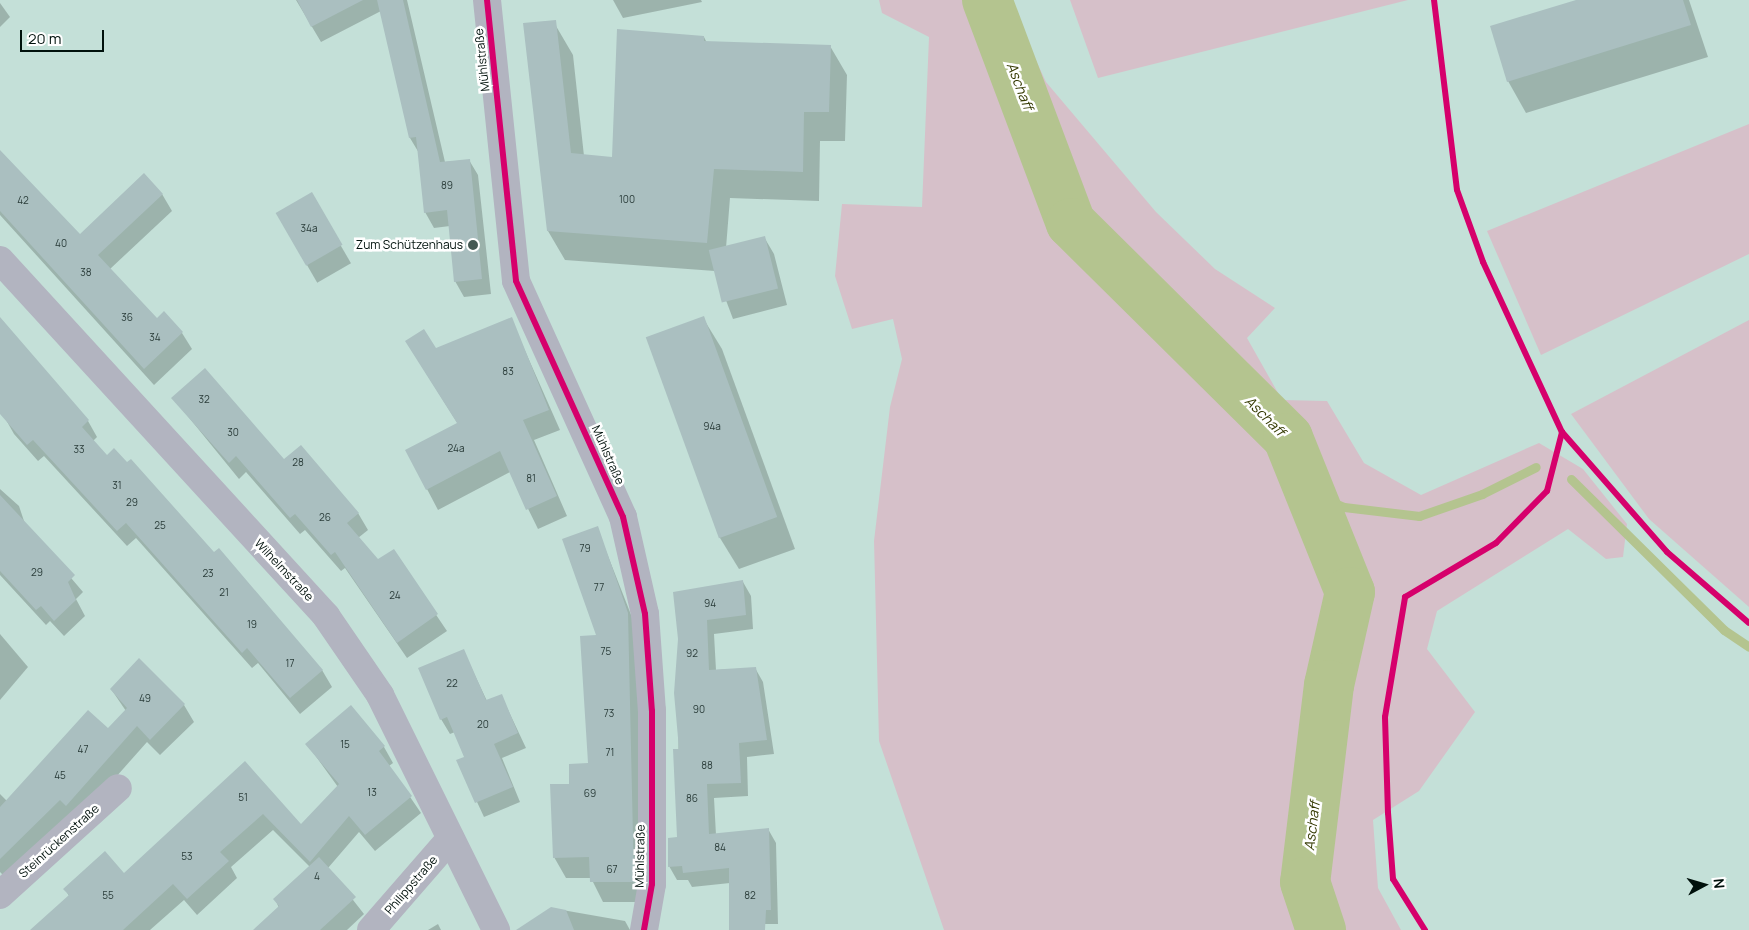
<!DOCTYPE html>
<meta charset="utf-8">
<style>
body{margin:0}
#map{position:relative;width:1749px;height:930px;overflow:hidden;background:#c4e0d8;font-family:Manrope,sans-serif}
div>[style]{position:absolute}
[style*='--x']{left:calc(var(--x)*1px);top:calc(var(--y)*1px);width:calc(var(--w)*1px);rotate:calc(var(--a)*1deg)}
.green>*{inset:0;background:#d6c0c9}
.shadow>*{inset:0;background:#0003;transform-origin:0 0}
.stream>*{height:9px;margin:-4.5px;padding:0 4.5px;transform-origin:4.5px;border-radius:4.5px;background:#b4c48f}
.river>*{height:50px;margin:-25px;padding:0 25px;transform-origin:25px;border-radius:25px;background:#b4c48f}
.building>*{inset:0;background:#aabfc0;transform-origin:0 0}
.minor>*{height:28px;margin:-14px;padding:0 14px;transform-origin:14px;border-radius:14px;background:#b2b4c0}
.cycleway>*{height:6px;margin:-3px;padding:0 3px;transform-origin:3px;border-radius:3px;background:#d6006c}
.dots>*{width:14px;height:14px;translate:-50% -50%;box-sizing:border-box;border:2px solid #fff;border-radius:50%}
span{translate:-50% -50%;white-space:nowrap;text-align:center;line-height:1.15;-webkit-text-stroke:5px #fff;paint-order:stroke}
.number-label{font-size:10px;color:#2a3c39}
.number-label span{-webkit-text-stroke-width:0}
.street-label{font-size:12px;color:#00110c}
.poi-label{font-size:12px;color:#00110c}
.right{translate:-100% -50%;text-align:right}
.water-label{font-size:14px;color:#343900;font-style:italic}
.north{position:absolute;left:1679px;top:860px;width:50px;height:50px;-webkit-text-stroke:4px #fff;paint-order:stroke;rotate:84deg;font-size:14px;font-weight:700;line-height:20px;text-align:center;color:#00110c}
.north::after{content:'';display:block;margin:auto;width:18px;height:22px;background:#00110c;clip-path:polygon(50% 0,100% 100%,50% 72%,0 100%)}
.scale{position:absolute;left:20px;top:30px;width:84px;height:22px;box-sizing:border-box;border:2px solid #00110c;border-top:0;padding-left:6px;font-size:15px;line-height:18px;white-space:nowrap;color:#00110c;-webkit-text-stroke:4px #fff;paint-order:stroke}
</style>
<div id="map">
<div class="green">
<div style="clip-path:polygon(879px 0,1008px 0,1046px 82px,1156px 212px,1215px 269px,1275px 308px,1247px 338px,1282px 400px,1327px 401px,1364px 463px,1421px 495px,1539px 443px,1583px 469px,1627px 524px,1623px 557px,1606px 559px,1568px 529px,1437px 611px,1427px 649px,1475px 712px,1419px 791px,1373px 820px,1378px 888px,1401px 930px,944px 930px,879px 741px,874px 541px,890px 407px,902px 359px,893px 319px,852px 329px,835px 276px,842px 204px,922px 207px,929px 37px,882px 13px)"></div>
<div style="clip-path:polygon(1070px 0,1408px 0,1098px 78px)"></div>
<div style="clip-path:polygon(1749px 124px,1749px 254px,1541px 355px,1487px 231px)"></div>
<div style="clip-path:polygon(1749px 320px,1749px 607px,1649px 519px,1571px 414px)"></div>
</div>
<div class="shadow">
<div style="clip-path:polygon(296px 0,407px 0,445px 162px,469px 160px,478px 175px,491px 294px,464px 297px,455px 281px,450px 226px,434px 228px,425px 212px,419px 153px,410px 138px,381px 11px,321px 42px)"></div>
<div style="clip-path:polygon(613px 0,701px 0,702px 2px,623px 18px)"></div>
<div style="clip-path:polygon(1580px 0,1689px 0,1708px 57px,1526px 113px,1508px 81px)"></div>
<div style="clip-path:polygon(0 3px,10px 17px,0 27px)"></div>
<div style="clip-path:polygon(556px 26px,573px 55px,584px 156px,613px 159px,704px 37px,707px 43px,830px 46px,847px 75px,845px 141px,820px 141px,819px 201px,730px 198px,726px 248px,764px 237px,774px 254px,787px 305px,733px 319px,715px 271px,565px 260px,548px 231px)"></div>
<div style="clip-path:polygon(0 151px,80px 236px,162px 194px,172px 211px,110px 269px,157px 320px,182px 333px,192px 349px,154px 385px,0 215px)"></div>
<div style="left:311px;top:194px;width:80px;height:39px;rotate:60deg"></div>
<div style="clip-path:polygon(0 318px,88px 421px,97px 437px,93px 441px,107px 456px,214px 554px,322px 670px,332px 687px,300px 714px,258px 663px,252px 668px,136px 538px,127px 546px,44px 456px,38px 461px,14px 434px,5px 418px,0 387px)"></div>
<div style="clip-path:polygon(703px 318px,722px 349px,795px 549px,739px 569px,720px 538px,647px 338px)"></div>
<div style="clip-path:polygon(511px 319px,560px 430px,534px 440px,567px 516px,538px 529px,510px 472px,438px 510px,407px 451px,458px 424px,406px 341px,436px 350px)"></div>
<div style="clip-path:polygon(173px 398px,284px 460px,358px 513px,368px 530px,358px 538px,378px 561px,393px 551px,447px 631px,407px 658px,345px 568px,341px 571px,305px 530px,300px 534px,246px 472px,239px 479px)"></div>
<div style="clip-path:polygon(0 489px,19px 506px,25px 524px,83px 592px,76px 599px,85px 616px,64px 636px,50px 621px,46px 625px,0 575px)"></div>
<div style="clip-path:polygon(597px 528px,639px 635px,645px 902px,603px 902px,591px 878px,566px 878px,554px 857px,570px 785px,589px 765px,598px 636px)"></div>
<div style="clip-path:polygon(743px 582px,751px 596px,753px 629px,714px 634px,716px 670px,755px 668px,763px 682px,774px 754px,747px 757px,748px 796px,714px 798px,716px 835px,768px 829px,776px 843px,778px 924px,760px 924px,759px 930px,730px 930px,730px 883px,692px 887px,688px 880px,677px 880px,669px 866px,678px 838px,679px 639px)"></div>
<div style="clip-path:polygon(0 634px,28px 667px,0 700px)"></div>
<div style="clip-path:polygon(463px 650px,487px 701px,501px 695px,526px 748px,502px 758px,520px 802px,484px 817px,458px 761px,466px 757px,455px 732px,450px 734px,441px 719px)"></div>
<div style="clip-path:polygon(139px 660px,184px 705px,194px 722px,160px 755px,147px 742px,76px 822px,6px 878px,0 872px,0 794px,7px 801px,108px 730px,126px 711px,111px 689px)"></div>
<div style="clip-path:polygon(307px 744px,384px 747px,393px 763px,389px 766px,421px 813px,375px 851px,359px 832px,328px 868px,364px 914px,347px 930px,255px 930px,279px 908px,275px 899px,310px 867px,273px 830px,231px 867px,237px 878px,197px 915px,184px 900px,150px 930px,32px 930px,69px 896px,65px 889px,124px 874px,245px 763px,301px 826px,338px 787px)"></div>
<div style="clip-path:polygon(551px 908px,625px 921px,630px 930px,537px 930px)"></div>
<div style="clip-path:polygon(438px 924px,441px 930px,428px 930px)"></div>
</div>
<div class="stream">
<div style="--x:1571;--y:479;--w:215;--a:44.6"></div>
<div style="--x:1724;--y:630;--w:30;--a:34"></div>
<div style="--x:1311;--y:493;--w:36;--a:23"></div>
<div style="--x:1344;--y:507;--w:76;--a:6.8"></div>
<div style="--x:1419;--y:516;--w:67;--a:-19.2"></div>
<div style="--x:1482;--y:494;--w:60;--a:-26.6"></div>
</div>
<div class="river">
<div style="--x:987;--y:0;--w:238;--a:69.4"></div>
<div style="--x:1071;--y:223;--w:305;--a:44.7"></div>
<div style="--x:1288;--y:438;--w:166;--a:68.1"></div>
<div style="--x:1350;--y:592;--w:95;--a:102.7"></div>
<div style="--x:1329;--y:685;--w:198;--a:96.9"></div>
<div style="--x:1305;--y:882;--w:51;--a:71.6"></div>
</div>
<div class="building">
<div style="clip-path:polygon(297px 0,363px 0,311px 27px)"></div>
<div style="clip-path:polygon(377px 0,403px 0,440px 162px,470px 159px,482px 279px,454px 282px,447px 210px,424px 213px,416px 137px,409px 138px)"></div>
<div style="clip-path:polygon(1576px 0,1683px 0,1691px 25px,1507px 82px,1490px 26px)"></div>
<div style="clip-path:polygon(556px 20px,571px 153px,612px 157px,617px 29px,704px 36px,704px 41px,831px 45px,829px 112px,804px 112px,803px 172px,714px 169px,707px 243px,547px 231px,523px 23px)"></div>
<div style="clip-path:polygon(0 150px,80px 234px,144px 173px,163px 194px,98px 255px,157px 318px,164px 311px,183px 332px,144px 369px,0 211px)"></div>
<div style="left:312px;top:192px;width:61px;height:42px;rotate:60deg"></div>
<div style="left:765px;top:236px;width:54px;height:58px;rotate:76deg"></div>
<div style="left:704px;top:316px;width:214px;height:62px;rotate:70deg"></div>
<div style="clip-path:polygon(0 317px,89px 420px,82px 427px,107px 455px,114px 448px,127px 462px,131px 459px,214px 552px,219px 548px,323px 670px,290px 698px,247px 648px,242px 653px,126px 523px,117px 531px,33px 440px,27px 445px,0 414px)"></div>
<div style="clip-path:polygon(512px 317px,549px 410px,523px 420px,557px 496px,526px 510px,500px 451px,426px 490px,405px 450px,457px 423px,405px 341px,424px 329px,436px 348px)"></div>
<div style="clip-path:polygon(205px 368px,284px 459px,301px 445px,359px 513px,347px 523px,378px 559px,394px 549px,438px 614px,397px 643px,335px 552px,331px 555px,295px 514px,290px 518px,236px 456px,229px 463px,171px 398px)"></div>
<div style="clip-path:polygon(0 495px,75px 575px,68px 582px,76px 600px,54px 621px,41px 606px,36px 610px,0 571px)"></div>
<div style="clip-path:polygon(598px 526px,628px 613px,634px 882px,590px 882px,589px 857px,553px 858px,550px 784px,569px 784px,569px 764px,588px 763px,580px 636px,596px 635px,562px 539px)"></div>
<div style="clip-path:polygon(743px 580px,746px 615px,707px 620px,709px 670px,756px 667px,767px 740px,739px 743px,741px 783px,707px 784px,709px 834px,769px 828px,771px 910px,766px 910px,765px 930px,729px 930px,729px 868px,683px 873px,682px 866px,668px 867px,668px 838px,677px 837px,673px 749px,679px 749px,674px 693px,678px 639px,673px 592px)"></div>
<div style="clip-path:polygon(464px 649px,486px 700px,502px 694px,518px 733px,494px 744px,513px 787px,475px 803px,456px 760px,464px 757px,447px 717px,440px 720px,418px 668px)"></div>
<div style="clip-path:polygon(139px 658px,185px 704px,150px 740px,137px 726px,66px 806px,60px 800px,0 859px,0 807px,88px 710px,108px 728px,127px 708px,110px 689px)"></div>
<div style="clip-path:polygon(351px 705px,385px 746px,379px 751px,412px 796px,365px 835px,349px 816px,310px 862px,263px 814px,220px 852px,229px 861px,187px 899px,173px 884px,123px 930px,30px 930px,69px 895px,63px 889px,105px 851px,124px 873px,245px 761px,301px 824px,339px 784px,305px 744px)"></div>
<div style="clip-path:polygon(319px 857px,356px 897px,320px 930px,253px 930px,279px 906px,273px 899px)"></div>
<div style="clip-path:polygon(551px 907px,566px 910px,574px 930px,516px 930px)"></div>
</div>
<div class="minor">
<div style="--x:487;--y:0;--w:282;--a:84.1"></div>
<div style="--x:516;--y:281;--w:259;--a:65.6"></div>
<div style="--x:623;--y:517;--w:99;--a:77.2"></div>
<div style="--x:645;--y:614;--w:97;--a:85.9"></div>
<div style="--x:652;--y:711;--w:173;--a:90"></div>
<div style="--x:652;--y:884;--w:47;--a:99.9"></div>
<div style="--x:0;--y:260;--w:483;--a:47.5"></div>
<div style="--x:326;--y:616;--w:96;--a:55.6"></div>
<div style="--x:380;--y:695;--w:262;--a:63.7"></div>
<div style="--x:0;--y:895;--w:159;--a:-42.2"></div>
<div style="--x:371;--y:930;--w:121;--a:-49"></div>
</div>
<div class="cycleway">
<div style="--x:487;--y:0;--w:282;--a:84.1"></div>
<div style="--x:516;--y:281;--w:259;--a:65.6"></div>
<div style="--x:623;--y:517;--w:99;--a:77.2"></div>
<div style="--x:645;--y:614;--w:97;--a:85.9"></div>
<div style="--x:652;--y:711;--w:173;--a:90"></div>
<div style="--x:652;--y:884;--w:47;--a:99.9"></div>
<div style="--x:1434;--y:0;--w:191;--a:83.1"></div>
<div style="--x:1457;--y:190;--w:77;--a:70.1"></div>
<div style="--x:1483;--y:262;--w:187;--a:65.1"></div>
<div style="--x:1562;--y:432;--w:159;--a:48.8"></div>
<div style="--x:1667;--y:552;--w:108;--a:40.9"></div>
<div style="--x:1425;--y:930;--w:60;--a:-122.1"></div>
<div style="--x:1393;--y:879;--w:66;--a:-94.3"></div>
<div style="--x:1388;--y:813;--w:96;--a:-91.8"></div>
<div style="--x:1385;--y:717;--w:122;--a:-80.5"></div>
<div style="--x:1405;--y:597;--w:106;--a:-30.7"></div>
<div style="--x:1496;--y:543;--w:73;--a:-45.6"></div>
<div style="--x:1547;--y:491;--w:61;--a:-75.7"></div>
</div>
<div class="dots">
<div style="left:473px;top:245px;background:#455953"></div>
</div>
<div class="number-label">
<span style="left:447px;top:186px">89</span>
<span style="left:627px;top:200px">100</span>
<span style="left:23px;top:201px">42</span>
<span style="left:309px;top:229px">34a</span>
<span style="left:61px;top:244px">40</span>
<span style="left:86px;top:273px">38</span>
<span style="left:127px;top:318px">36</span>
<span style="left:155px;top:338px">34</span>
<span style="left:508px;top:372px">83</span>
<span style="left:204px;top:400px">32</span>
<span style="left:712px;top:427px">94a</span>
<span style="left:233px;top:433px">30</span>
<span style="left:456px;top:449px">24a</span>
<span style="left:79px;top:450px">33</span>
<span style="left:298px;top:463px">28</span>
<span style="left:531px;top:479px">81</span>
<span style="left:117px;top:486px">31</span>
<span style="left:132px;top:503px">29</span>
<span style="left:325px;top:518px">26</span>
<span style="left:160px;top:526px">25</span>
<span style="left:585px;top:549px">79</span>
<span style="left:37px;top:573px">29</span>
<span style="left:208px;top:574px">23</span>
<span style="left:599px;top:588px">77</span>
<span style="left:224px;top:593px">21</span>
<span style="left:395px;top:596px">24</span>
<span style="left:710px;top:604px">94</span>
<span style="left:252px;top:625px">19</span>
<span style="left:606px;top:652px">75</span>
<span style="left:692px;top:654px">92</span>
<span style="left:290px;top:664px">17</span>
<span style="left:452px;top:684px">22</span>
<span style="left:145px;top:699px">49</span>
<span style="left:699px;top:710px">90</span>
<span style="left:609px;top:714px">73</span>
<span style="left:483px;top:725px">20</span>
<span style="left:345px;top:745px">15</span>
<span style="left:83px;top:750px">47</span>
<span style="left:610px;top:753px">71</span>
<span style="left:707px;top:766px">88</span>
<span style="left:60px;top:776px">45</span>
<span style="left:372px;top:793px">13</span>
<span style="left:590px;top:794px">69</span>
<span style="left:243px;top:798px">51</span>
<span style="left:692px;top:799px">86</span>
<span style="left:720px;top:848px">84</span>
<span style="left:187px;top:857px">53</span>
<span style="left:612px;top:870px">67</span>
<span style="left:317px;top:877px">4</span>
<span style="left:108px;top:896px">55</span>
<span style="left:750px;top:896px">82</span>
</div>
<div class="street-label">
<span style="left:482px;top:60px;rotate:-96deg">Mühlstraße</span>
<span style="left:608px;top:455px;rotate:66deg">Mühlstraße</span>
<span style="left:284px;top:570px;rotate:47deg">Wilhelmstraße</span>
<span style="left:59px;top:841px;rotate:-42deg">Steinrückenstraße</span>
<span style="left:640px;top:856px;rotate:-89deg">Mühlstraße</span>
<span style="left:411px;top:885px;rotate:-49deg">Philippstraße</span>
</div>
<div class="poi-label">
<span class="right" style="left:463px;top:245px">Zum Schützenhaus</span>
</div>
<div class="water-label">
<span style="left:1020px;top:86px;rotate:69deg">Aschaff</span>
<span style="left:1265px;top:416px;rotate:45deg">Aschaff</span>
<span style="left:1312px;top:826px;rotate:-83deg">Aschaff</span>
</div>
<div class="north">N</div>
<div class="scale">20 m</div>
</div>
